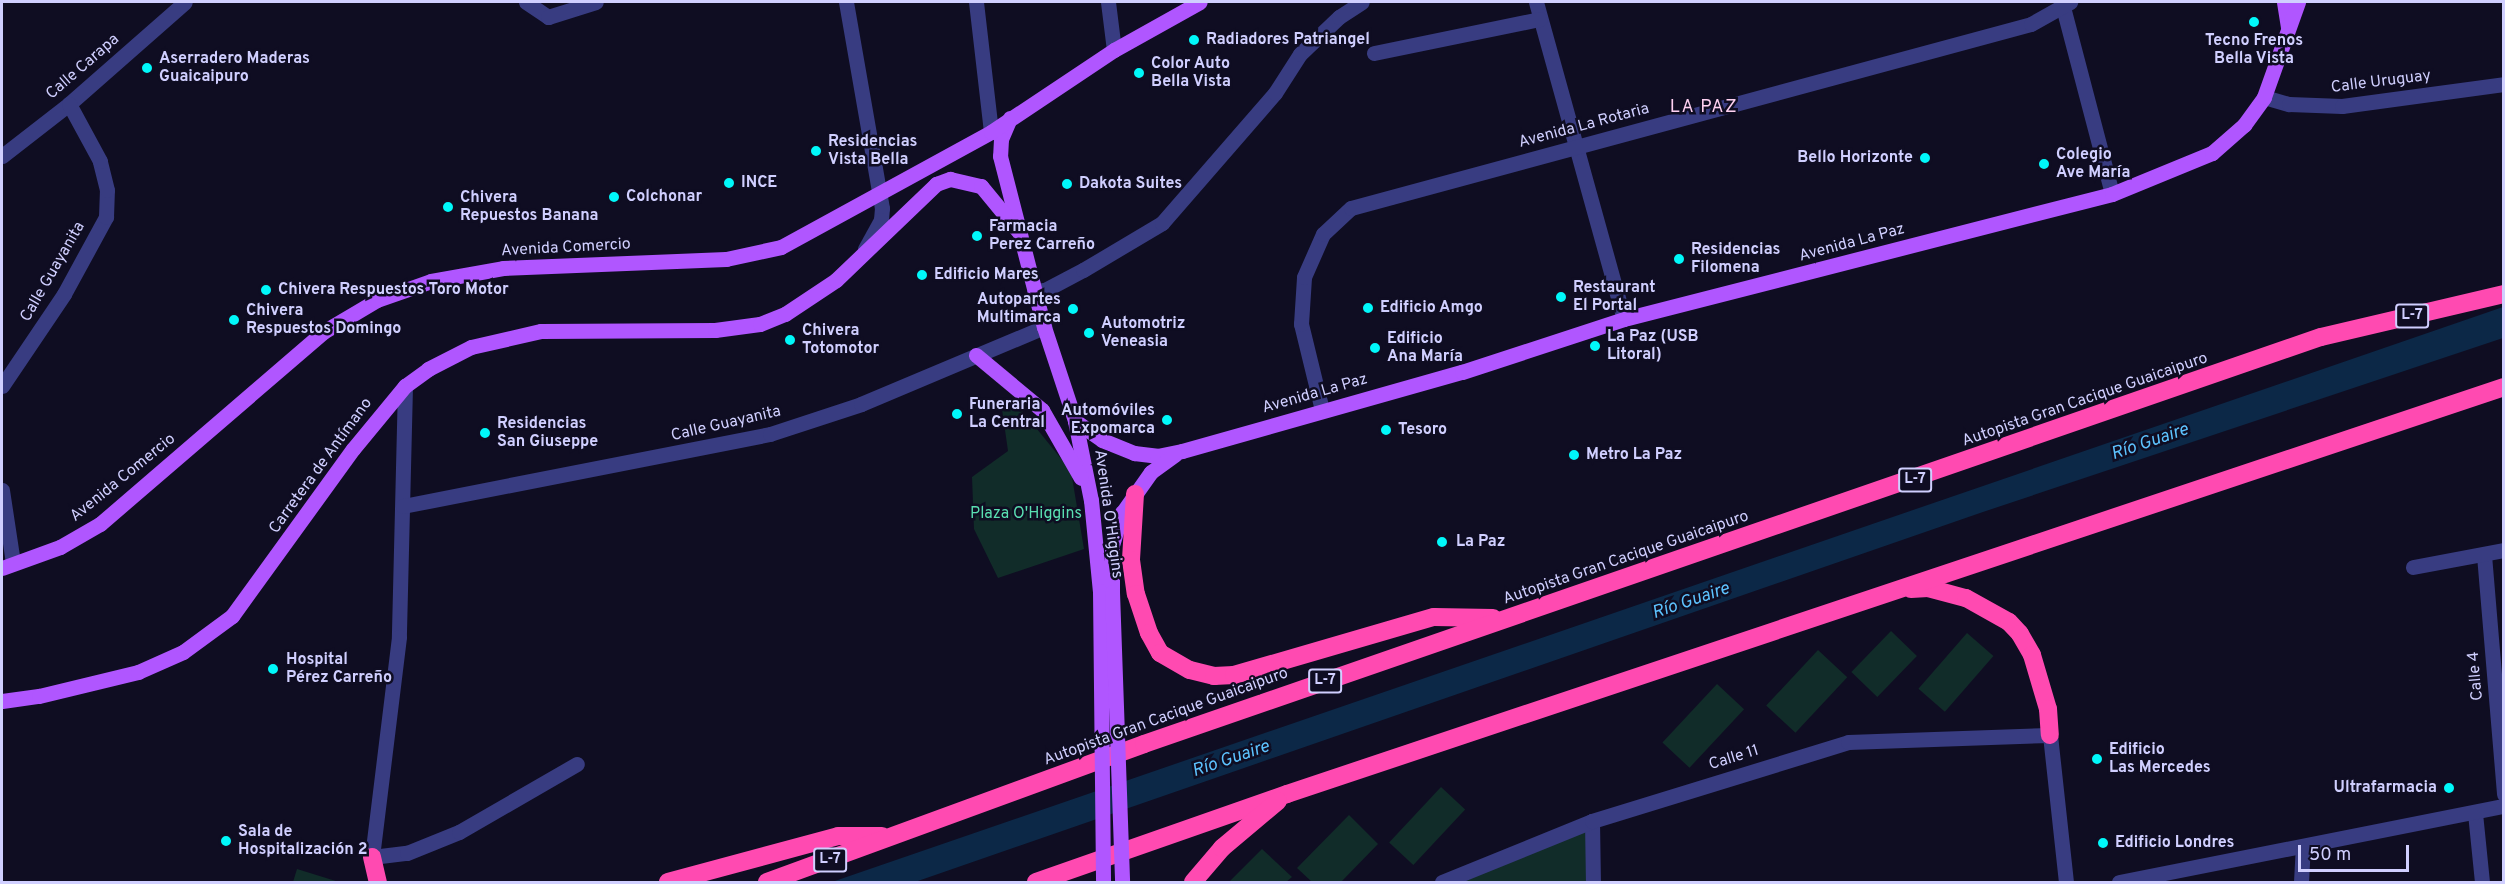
<!DOCTYPE html>
<meta charset="utf-8">
<style>
body{margin:0}
#map{position:relative;width:2505px;height:884px;overflow:hidden;background:#0f0d22;font-family:Overpass,sans-serif}
div>[style]{position:absolute}
[style*='--x']{left:calc(var(--x)*1px);top:calc(var(--y)*1px);width:calc(var(--w)*1px);rotate:calc(var(--a)*1deg)}
.green>*{inset:0;background:#112c29;transform-origin:0 0}
.water>*{inset:0;background:#0c2847}
.minor>*{height:15px;margin:-7.5px;padding:0 7.5px;transform-origin:7.5px;border-radius:7.5px;background:#383c81}
.major>*{height:15px;margin:-7.5px;padding:0 7.5px;transform-origin:7.5px;border-radius:7.5px;background:#b056ff}
.highway>*{height:18px;margin:-9px;padding:0 9px;transform-origin:9px;border-radius:9px;background:#ff4ab1}
.major-bridge>*{height:15px;margin:-7.5px;padding:0 7.5px;transform-origin:7.5px;border-radius:7.5px;background:#b056ff}
.dots>*{width:16px;height:16px;translate:-50% -50%;box-sizing:border-box;border:3px solid #0f0d22;border-radius:50%}
span{translate:-50% -50%;white-space:nowrap;text-align:center;line-height:1.15;-webkit-text-stroke:5px #0f0d22;paint-order:stroke}
.shield-label span{padding:2px 4px;background:#0f0d22;border:2px solid;border-radius:4px;-webkit-text-stroke-width:0}
.shield-label{font-size:15px;color:#d0cfff;font-weight:700}
.poi-label{font-size:16px;color:#d0cfff;font-weight:700}
.left{translate:0 -50%;text-align:left}
.right{translate:-100% -50%;text-align:right}
.street-label{font-size:16px;color:#d0cfff}
.park-label{font-size:16px;color:#5adfb2}
.neighbourhood-label{font-size:18px;color:#ffd1f2;letter-spacing:1.5px}
.water-label{font-size:18px;color:#5dc3ff;font-style:italic}
.frame{position:absolute;inset:0;border:3px solid #d0cfff;pointer-events:none}
.scale{position:absolute;left:2298px;top:845px;width:111px;height:27px;box-sizing:border-box;border:3px solid #d0cfff;border-top:0;padding-left:8px;font-size:18px;line-height:21px;white-space:nowrap;color:#d0cfff;-webkit-text-stroke:4px #0f0d22;paint-order:stroke}
</style>
<div id="map">
<div class="green">
<div style="clip-path:polygon(1020px 408px,1071px 471px,1084px 549px,998px 578px,974px 529px,972px 477px,1008px 451px,1002px 409px)"></div>
<div style="left:1891px;top:631px;width:36px;height:57px;rotate:44deg"></div>
<div style="left:1967px;top:633px;width:35px;height:74px;rotate:41deg"></div>
<div style="left:1818px;top:650px;width:40px;height:76px;rotate:43deg"></div>
<div style="left:1717px;top:684px;width:37px;height:80px;rotate:43deg"></div>
<div style="left:1441px;top:787px;width:33px;height:76px;rotate:43deg"></div>
<div style="clip-path:polygon(1349px 815px,1378px 844px,1341px 882px,1312px 882px,1297px 868px)"></div>
<div style="clip-path:polygon(1590px 827px,1592px 882px,1465px 882px,1465px 880px)"></div>
<div style="clip-path:polygon(1262px 849px,1292px 877px,1286px 882px,1229px 882px)"></div>
<div style="clip-path:polygon(297px 869px,339px 882px,293px 882px)"></div>
</div>
<div class="water">
<div style="clip-path:polygon(2503px 307px,2503px 338px,1980px 513px,915px 882px,832px 882px)"></div>
</div>
<div class="minor">
<div style="--x:526;--y:2;--w:27;--a:34"></div>
<div style="--x:548;--y:17;--w:50;--a:-17.4"></div>
<div style="--x:846;--y:2;--w:209;--a:80.1"></div>
<div style="--x:882;--y:208;--w:12;--a:95"></div>
<div style="--x:881;--y:220;--w:33;--a:119"></div>
<div style="--x:976;--y:2;--w:131;--a:83.4"></div>
<div style="--x:1108;--y:2;--w:48;--a:82.9"></div>
<div style="--x:1536;--y:2;--w:329;--a:74.5"></div>
<div style="--x:2063;--y:7;--w:193;--a:75.3"></div>
<div style="--x:1374;--y:53;--w:169;--a:-11.6"></div>
<div style="--x:2264;--y:97;--w:26;--a:16"></div>
<div style="--x:2289;--y:104;--w:53;--a:2.2"></div>
<div style="--x:2342;--y:106;--w:163;--a:-7.7"></div>
<div style="--x:2;--y:156;--w:85;--a:-37.8"></div>
<div style="--x:69;--y:104;--w:154;--a:-41.3"></div>
<div style="--x:1034;--y:291;--w:11;--a:-5"></div>
<div style="--x:1045;--y:290;--w:43;--a:-27.8"></div>
<div style="--x:1083;--y:270;--w:92;--a:-30.7"></div>
<div style="--x:1162;--y:223;--w:172;--a:-49"></div>
<div style="--x:1275;--y:93;--w:46;--a:-57.3"></div>
<div style="--x:1300;--y:54;--w:54;--a:-43.5"></div>
<div style="--x:1339;--y:17;--w:27;--a:-33"></div>
<div style="--x:2;--y:386;--w:111;--a:-56"></div>
<div style="--x:64;--y:294;--w:88;--a:-61.4"></div>
<div style="--x:106;--y:217;--w:27;--a:-88"></div>
<div style="--x:107;--y:190;--w:30;--a:-104"></div>
<div style="--x:100;--y:161;--w:65;--a:-118.5"></div>
<div style="--x:405;--y:386;--w:251;--a:91.4"></div>
<div style="--x:399;--y:637;--w:222;--a:97"></div>
<div style="--x:372;--y:857;--w:35;--a:-7"></div>
<div style="--x:407;--y:853;--w:56;--a:-22"></div>
<div style="--x:459;--y:832;--w:136;--a:-30"></div>
<div style="--x:1322;--y:410;--w:89;--a:-103.7"></div>
<div style="--x:1301;--y:324;--w:47;--a:-86.3"></div>
<div style="--x:1304;--y:277;--w:47;--a:-66.2"></div>
<div style="--x:1323;--y:234;--w:38;--a:-43"></div>
<div style="--x:1351;--y:208;--w:704;--a:-15.14"></div>
<div style="--x:2031;--y:24;--w:45;--a:-29.4"></div>
<div style="--x:2;--y:490;--w:74;--a:81.4"></div>
<div style="--x:403;--y:506;--w:374;--a:-11.1"></div>
<div style="--x:770;--y:434;--w:96;--a:-18.2"></div>
<div style="--x:861;--y:404;--w:199;--a:-22.8"></div>
<div style="--x:2484;--y:555;--w:240;--a:85.2"></div>
<div style="--x:2413;--y:567;--w:93;--a:-10.6"></div>
<div style="--x:2475;--y:813;--w:69;--a:84.2"></div>
<div style="--x:1592;--y:821;--w:61;--a:89.1"></div>
<div style="--x:1442;--y:882;--w:162;--a:-22.1"></div>
<div style="--x:1592;--y:821;--w:268;--a:-17.1"></div>
<div style="--x:1848;--y:742;--w:202;--a:-2"></div>
<div style="--x:2050;--y:735;--w:148;--a:83.8"></div>
<div style="--x:2119;--y:882;--w:392;--a:-11.2"></div>
<div style="--x:2301;--y:882;--w:33;--a:-87"></div>
</div>
<div class="major">
<div style="--x:2284;--y:2;--w:26;--a:81"></div>
<div style="--x:1010;--y:118;--w:23;--a:113"></div>
<div style="--x:1001;--y:139;--w:17;--a:93"></div>
<div style="--x:1000;--y:156;--w:177;--a:75.6"></div>
<div style="--x:1044;--y:327;--w:99;--a:71.7"></div>
<div style="--x:1075;--y:421;--w:81;--a:78.6"></div>
<div style="--x:1091;--y:500;--w:91;--a:84.4"></div>
<div style="--x:976;--y:355;--w:86;--a:39.8"></div>
<div style="--x:1042;--y:410;--w:78;--a:60.2"></div>
<div style="--x:1075;--y:421;--w:33;--a:35"></div>
<div style="--x:1102;--y:440;--w:35;--a:22"></div>
<div style="--x:1134;--y:453;--w:23;--a:7"></div>
<div style="--x:1157;--y:456;--w:25;--a:-11"></div>
<div style="--x:1182;--y:451;--w:291;--a:-15.8"></div>
<div style="--x:1462;--y:372;--w:170;--a:-18.1"></div>
<div style="--x:1624;--y:319;--w:504;--a:-14.37"></div>
<div style="--x:2112;--y:194;--w:108;--a:-22.3"></div>
<div style="--x:2212;--y:153;--w:43;--a:-41.2"></div>
<div style="--x:2244;--y:125;--w:34;--a:-54"></div>
<div style="--x:2264;--y:97;--w:101;--a:-70.3"></div>
<div style="--x:2;--y:568;--w:62;--a:-19.9"></div>
<div style="--x:60;--y:547;--w:46;--a:-29.9"></div>
<div style="--x:100;--y:524;--w:294;--a:-40.7"></div>
<div style="--x:323;--y:332;--w:63;--a:-30.7"></div>
<div style="--x:377;--y:300;--w:57;--a:-19.4"></div>
<div style="--x:431;--y:281;--w:73;--a:-10.2"></div>
<div style="--x:503;--y:268;--w:223;--a:-2.3"></div>
<div style="--x:726;--y:259;--w:56;--a:-12.3"></div>
<div style="--x:781;--y:247;--w:239;--a:-28.7"></div>
<div style="--x:991;--y:132;--w:148;--a:-33.7"></div>
<div style="--x:1114;--y:50;--w:98;--a:-29.2"></div>
<div style="--x:1112;--y:592;--w:47;--a:-90"></div>
<div style="--x:1112;--y:545;--w:34;--a:-73"></div>
<div style="--x:1122;--y:513;--w:50;--a:-54.7"></div>
<div style="--x:1151;--y:472;--w:29;--a:-36"></div>
<div style="--x:2;--y:701;--w:37;--a:-8"></div>
<div style="--x:39;--y:696;--w:102;--a:-13.6"></div>
<div style="--x:138;--y:672;--w:49;--a:-24"></div>
<div style="--x:183;--y:652;--w:61;--a:-36.3"></div>
<div style="--x:232;--y:616;--w:206;--a:-54.1"></div>
<div style="--x:353;--y:449;--w:82;--a:-50.5"></div>
<div style="--x:405;--y:386;--w:29;--a:-36"></div>
<div style="--x:428;--y:369;--w:48;--a:-27.1"></div>
<div style="--x:471;--y:347;--w:72;--a:-12.9"></div>
<div style="--x:541;--y:331;--w:174;--a:-0.3"></div>
<div style="--x:715;--y:330;--w:45;--a:-7.6"></div>
<div style="--x:760;--y:324;--w:27;--a:-22"></div>
<div style="--x:785;--y:314;--w:61;--a:-33.7"></div>
<div style="--x:836;--y:280;--w:139;--a:-43.8"></div>
<div style="--x:936;--y:184;--w:15;--a:-20"></div>
<div style="--x:950;--y:179;--w:32;--a:13"></div>
<div style="--x:981;--y:186;--w:58;--a:50.6"></div>
</div>
<div class="highway">
<div style="--x:1135;--y:494;--w:66;--a:93.5"></div>
<div style="--x:1131;--y:560;--w:34;--a:82"></div>
<div style="--x:1136;--y:594;--w:41;--a:71.6"></div>
<div style="--x:1149;--y:633;--w:23;--a:61"></div>
<div style="--x:1160;--y:653;--w:34;--a:30"></div>
<div style="--x:1190;--y:670;--w:25;--a:14"></div>
<div style="--x:1214;--y:676;--w:20;--a:-3"></div>
<div style="--x:1234;--y:675;--w:208;--a:-16.2"></div>
<div style="--x:1434;--y:617;--w:59;--a:1"></div>
<div style="--x:1911;--y:589;--w:17;--a:-3"></div>
<div style="--x:1928;--y:588;--w:39;--a:15"></div>
<div style="--x:1966;--y:598;--w:49;--a:29.2"></div>
<div style="--x:2009;--y:622;--w:16;--a:47"></div>
<div style="--x:2020;--y:634;--w:24;--a:60"></div>
<div style="--x:2032;--y:655;--w:56;--a:73.5"></div>
<div style="--x:2048;--y:709;--w:26;--a:86"></div>
<div style="--x:372;--y:857;--w:26;--a:77"></div>
<div style="--x:668;--y:882;--w:176;--a:-15.1"></div>
<div style="--x:838;--y:836;--w:44;--a:0"></div>
<div style="--x:767;--y:882;--w:401;--a:-20.1"></div>
<div style="--x:1144;--y:744;--w:1245;--a:-19.08"></div>
<div style="--x:2321;--y:337;--w:188;--a:-13.2"></div>
<div style="--x:1036;--y:882;--w:266;--a:-19.3"></div>
<div style="--x:1287;--y:794;--w:1283;--a:-18.49"></div>
<div style="--x:1193;--y:882;--w:45;--a:-49.5"></div>
<div style="--x:1222;--y:848;--w:73;--a:-40"></div>
</div>
<div class="major-bridge">
<div style="--x:1100;--y:591;--w:291;--a:89.4"></div>
<div style="--x:1112;--y:592;--w:290;--a:88"></div>
</div>
<div class="dots">
<div style="left:2254px;top:22px;background:#00f8fa"></div>
<div style="left:1194px;top:40px;background:#00f8fa"></div>
<div style="left:147px;top:68px;background:#00f8fa"></div>
<div style="left:1139px;top:73px;background:#00f8fa"></div>
<div style="left:816px;top:151px;background:#00f8fa"></div>
<div style="left:1925px;top:158px;background:#00f8fa"></div>
<div style="left:2044px;top:164px;background:#00f8fa"></div>
<div style="left:729px;top:183px;background:#00f8fa"></div>
<div style="left:1067px;top:184px;background:#00f8fa"></div>
<div style="left:614px;top:197px;background:#00f8fa"></div>
<div style="left:448px;top:207px;background:#00f8fa"></div>
<div style="left:977px;top:236px;background:#00f8fa"></div>
<div style="left:1679px;top:259px;background:#00f8fa"></div>
<div style="left:922px;top:275px;background:#00f8fa"></div>
<div style="left:266px;top:290px;background:#00f8fa"></div>
<div style="left:1561px;top:297px;background:#00f8fa"></div>
<div style="left:1368px;top:308px;background:#00f8fa"></div>
<div style="left:1073px;top:309px;background:#00f8fa"></div>
<div style="left:234px;top:320px;background:#00f8fa"></div>
<div style="left:1089px;top:333px;background:#00f8fa"></div>
<div style="left:790px;top:340px;background:#00f8fa"></div>
<div style="left:1595px;top:346px;background:#00f8fa"></div>
<div style="left:1375px;top:348px;background:#00f8fa"></div>
<div style="left:957px;top:414px;background:#00f8fa"></div>
<div style="left:1167px;top:420px;background:#00f8fa"></div>
<div style="left:1386px;top:430px;background:#00f8fa"></div>
<div style="left:485px;top:433px;background:#00f8fa"></div>
<div style="left:1574px;top:455px;background:#00f8fa"></div>
<div style="left:1442px;top:542px;background:#00f8fa"></div>
<div style="left:273px;top:669px;background:#00f8fa"></div>
<div style="left:2097px;top:759px;background:#00f8fa"></div>
<div style="left:2449px;top:788px;background:#00f8fa"></div>
<div style="left:226px;top:841px;background:#00f8fa"></div>
<div style="left:2103px;top:843px;background:#00f8fa"></div>
</div>
<div class="shield-label">
<span style="left:2412px;top:316px">L-7</span>
<span style="left:1915px;top:480px">L-7</span>
<span style="left:1325px;top:681px">L-7</span>
<span style="left:830px;top:860px">L-7</span>
</div>
<div class="poi-label">
<span class="left" style="left:1206px;top:40px">Radiadores Patriangel</span>
<span style="left:2254px;top:50px">Tecno Frenos<br>Bella Vista</span>
<span class="left" style="left:159px;top:68px">Aserradero Maderas<br>Guaicaipuro</span>
<span class="left" style="left:1151px;top:73px">Color Auto<br>Bella Vista</span>
<span class="left" style="left:828px;top:151px">Residencias<br>Vista Bella</span>
<span class="left" style="left:2056px;top:164px">Colegio<br>Ave María</span>
<span class="right" style="left:1913px;top:158px">Bello Horizonte</span>
<span class="left" style="left:741px;top:183px">INCE</span>
<span class="left" style="left:1079px;top:184px">Dakota Suites</span>
<span class="left" style="left:626px;top:197px">Colchonar</span>
<span class="left" style="left:460px;top:207px">Chivera<br>Repuestos Banana</span>
<span class="left" style="left:989px;top:236px">Farmacia<br>Perez Carreño</span>
<span class="left" style="left:1691px;top:259px">Residencias<br>Filomena</span>
<span class="left" style="left:934px;top:275px">Edificio Mares</span>
<span class="left" style="left:1573px;top:297px">Restaurant<br>El Portal</span>
<span class="left" style="left:278px;top:290px">Chivera Respuestos Toro Motor</span>
<span class="right" style="left:1061px;top:309px">Autopartes<br>Multimarca</span>
<span class="left" style="left:1380px;top:308px">Edificio Amgo</span>
<span class="left" style="left:246px;top:320px">Chivera<br>Respuestos Domingo</span>
<span class="left" style="left:1101px;top:333px">Automotriz<br>Veneasia</span>
<span class="left" style="left:802px;top:340px">Chivera<br>Totomotor</span>
<span class="left" style="left:1607px;top:346px">La Paz (USB<br>Litoral)</span>
<span class="left" style="left:1387px;top:348px">Edificio<br>Ana María</span>
<span class="left" style="left:969px;top:414px">Funeraria<br>La Central</span>
<span class="right" style="left:1155px;top:420px">Automóviles<br>Expomarca</span>
<span class="left" style="left:497px;top:433px">Residencias<br>San Giuseppe</span>
<span class="left" style="left:1398px;top:430px">Tesoro</span>
<span class="left" style="left:1586px;top:455px">Metro La Paz</span>
<span class="left" style="left:1456px;top:542px">La Paz</span>
<span class="left" style="left:286px;top:669px">Hospital<br>Pérez Carreño</span>
<span class="left" style="left:2109px;top:759px">Edificio<br>Las Mercedes</span>
<span class="right" style="left:2437px;top:788px">Ultrafarmacia</span>
<span class="left" style="left:238px;top:841px">Sala de<br>Hospitalización 2</span>
<span class="left" style="left:2115px;top:843px">Edificio Londres</span>
</div>
<div class="street-label">
<span style="left:83px;top:67px;rotate:-41deg">Calle Carapa</span>
<span style="left:2381px;top:82px;rotate:-7deg">Calle Uruguay</span>
<span style="left:1584px;top:126px;rotate:-15deg">Avenida La Rotaria</span>
<span style="left:1852px;top:243px;rotate:-15deg">Avenida La Paz</span>
<span style="left:566px;top:248px;rotate:-3deg">Avenida Comercio</span>
<span style="left:53px;top:272px;rotate:-60deg">Calle Guayanita</span>
<span style="left:1315px;top:394px;rotate:-16deg">Avenida La Paz</span>
<span style="left:2085px;top:400px;rotate:-19deg">Autopista Gran Cacique Guaicaipuro</span>
<span style="left:726px;top:424px;rotate:-13deg">Calle Guayanita</span>
<span style="left:321px;top:466px;rotate:-54deg">Carretera de Antímano</span>
<span style="left:123px;top:478px;rotate:-39deg">Avenida Comercio</span>
<span style="left:1108px;top:514px;rotate:82deg">Avenida O'Higgins</span>
<span style="left:1626px;top:558px;rotate:-19deg">Autopista Gran Cacique Guaicaipuro</span>
<span style="left:2476px;top:676px;rotate:-95deg">Calle 4</span>
<span style="left:1166px;top:717px;rotate:-20deg">Autopista Gran Cacique Guaicaipuro</span>
<span style="left:1734px;top:758px;rotate:-17deg">Calle 11</span>
</div>
<div class="park-label">
<span style="left:1026px;top:514px">Plaza O'Higgins</span>
</div>
<div class="neighbourhood-label">
<span style="left:1704px;top:108px">LA PAZ</span>
</div>
<div class="water-label">
<span style="left:2150px;top:443px;rotate:-19deg">Río Guaire</span>
<span style="left:1691px;top:602px;rotate:-19deg">Río Guaire</span>
<span style="left:1231px;top:760px;rotate:-19deg">Río Guaire</span>
</div>
<div class="frame"></div>
<div class="scale">50 m</div>
</div>
